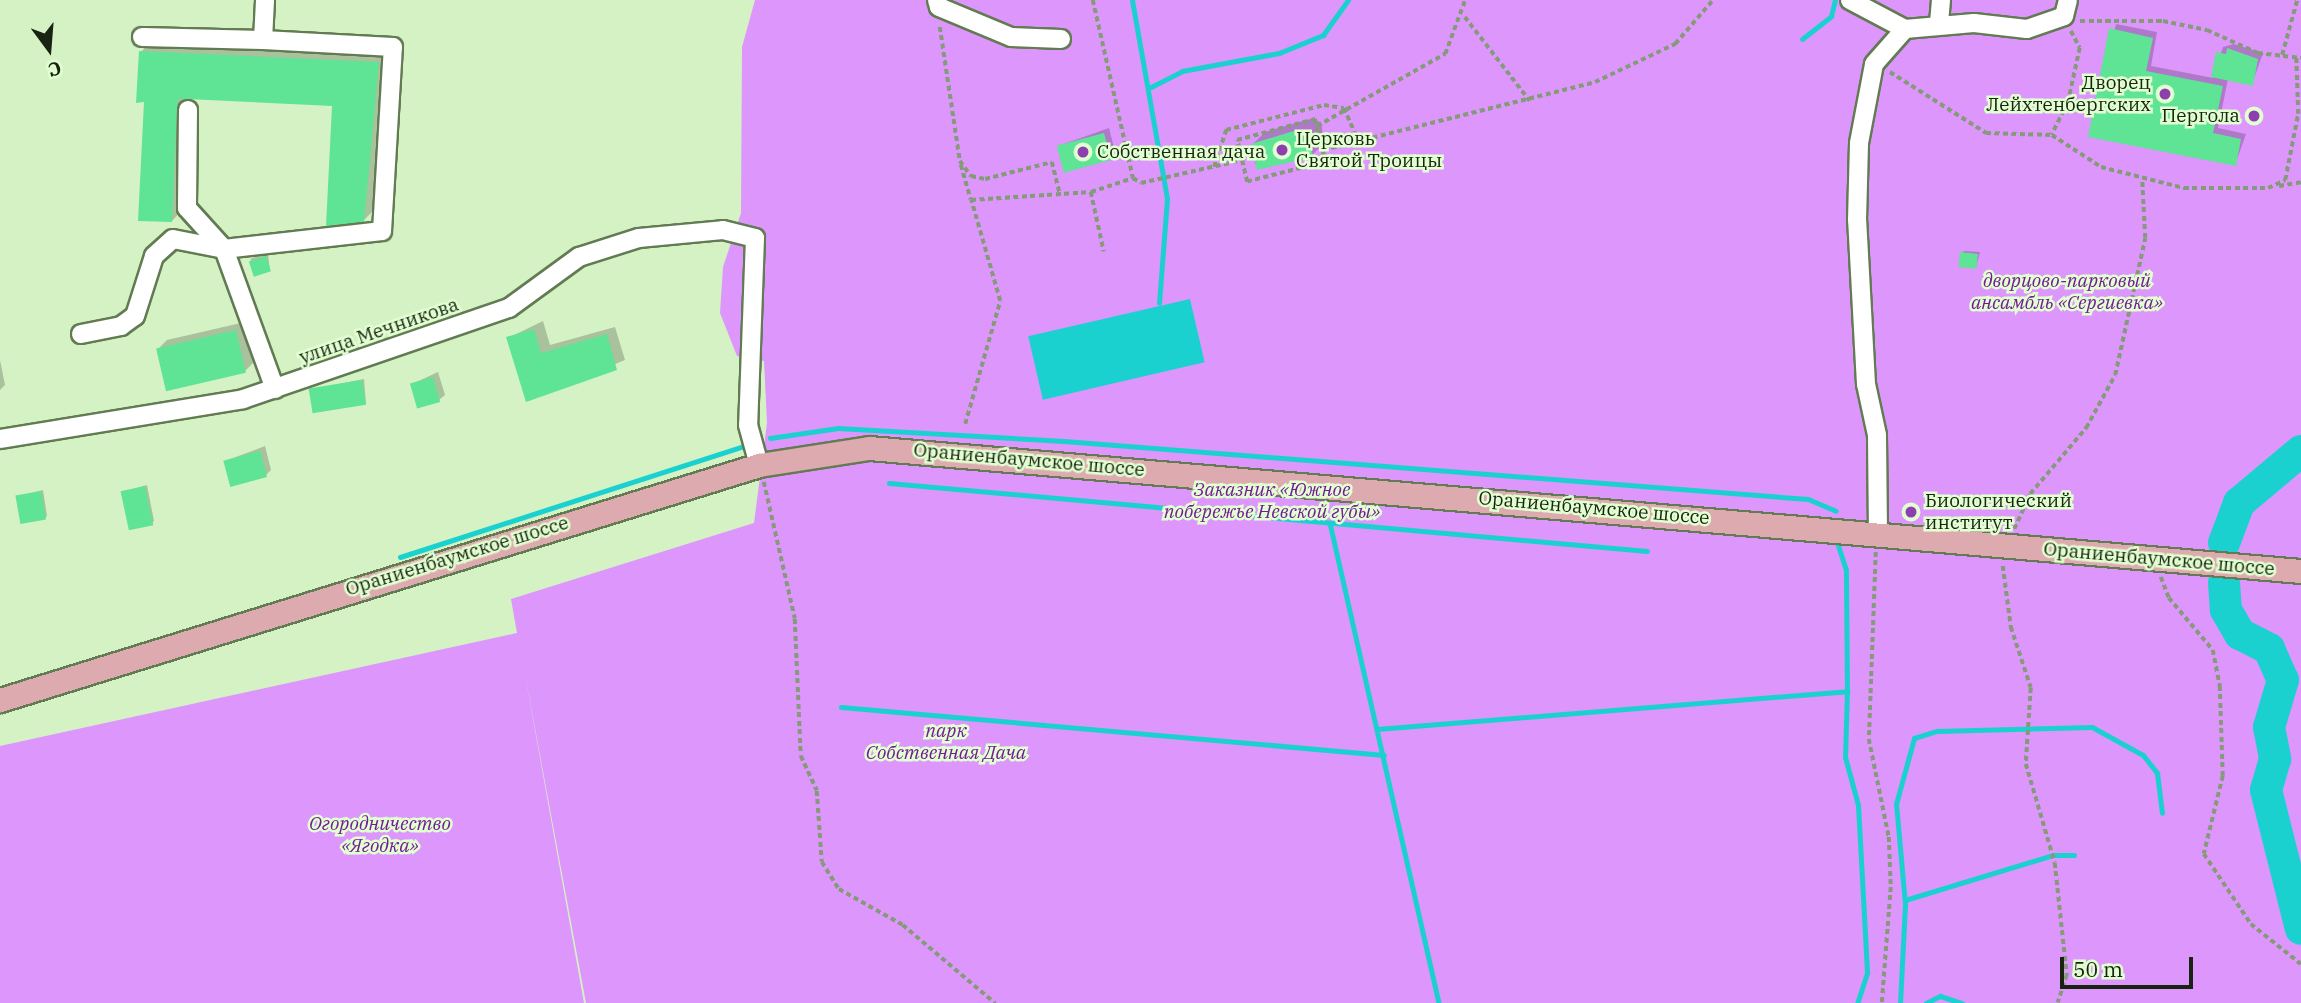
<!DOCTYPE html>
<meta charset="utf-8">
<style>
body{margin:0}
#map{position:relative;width:2301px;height:1003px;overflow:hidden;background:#d4f2c4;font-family:"IBM Plex Serif",serif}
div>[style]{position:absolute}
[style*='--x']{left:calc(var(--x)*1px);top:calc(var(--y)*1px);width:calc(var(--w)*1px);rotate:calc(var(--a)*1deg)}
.green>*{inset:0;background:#dc96fc}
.water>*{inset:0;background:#1bd1d0;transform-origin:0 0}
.shadow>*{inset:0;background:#0003}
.stream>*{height:5px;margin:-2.5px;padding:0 2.5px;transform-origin:2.5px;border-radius:2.5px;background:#1bd1d0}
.river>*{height:32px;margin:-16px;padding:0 16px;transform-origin:16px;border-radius:16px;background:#1bd1d0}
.building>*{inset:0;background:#5fe495;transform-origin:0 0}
.path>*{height:3.5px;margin-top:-1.75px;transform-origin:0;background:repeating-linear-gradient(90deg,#849a78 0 5px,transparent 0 8.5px)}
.roads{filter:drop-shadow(2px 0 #627b53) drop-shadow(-2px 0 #627b53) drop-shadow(0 2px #627b53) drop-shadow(0 -2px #627b53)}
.minor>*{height:18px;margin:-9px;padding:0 9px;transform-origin:9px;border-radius:9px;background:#fff}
.major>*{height:23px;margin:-11.5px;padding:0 11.5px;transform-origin:11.5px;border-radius:11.5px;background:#ddaaaf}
.dots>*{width:19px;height:19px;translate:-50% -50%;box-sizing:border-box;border:4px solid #e1ffd1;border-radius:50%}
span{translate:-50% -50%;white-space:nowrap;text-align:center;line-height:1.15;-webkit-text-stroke:5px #e1ffd1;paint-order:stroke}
.poi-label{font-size:19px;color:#192312}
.right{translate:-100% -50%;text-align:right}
.left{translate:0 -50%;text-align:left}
.park-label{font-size:19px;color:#761b98;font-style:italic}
.street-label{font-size:19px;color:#192312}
.north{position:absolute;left:14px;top:14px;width:70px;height:70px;-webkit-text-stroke:5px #e1ffd1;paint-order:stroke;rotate:164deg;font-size:19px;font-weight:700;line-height:28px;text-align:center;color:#192312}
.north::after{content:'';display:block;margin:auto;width:24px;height:32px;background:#192312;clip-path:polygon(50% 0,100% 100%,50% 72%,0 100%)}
.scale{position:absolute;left:2060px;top:957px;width:133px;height:32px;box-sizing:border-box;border:4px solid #192312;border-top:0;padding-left:9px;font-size:21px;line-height:24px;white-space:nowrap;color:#192312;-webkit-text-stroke:5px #e1ffd1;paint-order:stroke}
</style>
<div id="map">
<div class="green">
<div style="clip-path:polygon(755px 0,2301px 0,2301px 1003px,586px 1003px,524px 669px,584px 1003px,0 1003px,0 746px,517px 633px,511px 599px,754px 523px,767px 423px,764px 361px,737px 356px,720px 313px,723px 267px,741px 213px,742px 47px)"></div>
</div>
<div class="water">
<div style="left:1190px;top:299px;width:65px;height:166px;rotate:77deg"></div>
</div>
<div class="shadow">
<div style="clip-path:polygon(2116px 24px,2157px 32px,2151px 66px,2213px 78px,2223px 47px,2234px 44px,2263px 53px,2252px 84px,2228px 79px,2218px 128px,2246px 134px,2235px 165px,2090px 136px)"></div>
<div style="clip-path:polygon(149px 43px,387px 54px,373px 211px,364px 220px,334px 105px,185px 98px,180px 212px,172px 221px,146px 101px,141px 52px)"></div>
<div style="clip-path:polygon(1310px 119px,1321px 122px,1324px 143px,1312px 155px,1255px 164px,1253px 144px,1265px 132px)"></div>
<div style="clip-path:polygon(1109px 128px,1115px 152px,1110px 158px,1058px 146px)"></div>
<div style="clip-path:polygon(1964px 251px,1980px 252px,1976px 267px,1962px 253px)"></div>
<div style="clip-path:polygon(268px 254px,270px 270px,250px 260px,252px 258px)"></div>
<div style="clip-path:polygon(543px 321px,550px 345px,615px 327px,625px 360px,527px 400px,508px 338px)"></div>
<div style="clip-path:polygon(245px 322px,254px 362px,245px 371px,158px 349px,167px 340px)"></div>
<div style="clip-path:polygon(0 360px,5px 385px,0 390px)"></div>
<div style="clip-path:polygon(438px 372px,445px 395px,439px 400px,412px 384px)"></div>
<div style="clip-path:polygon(364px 379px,366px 404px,311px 391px,313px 389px)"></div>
<div style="clip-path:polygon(265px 446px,271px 470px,266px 475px,225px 461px)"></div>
<div style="clip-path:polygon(147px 485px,154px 521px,152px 523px,123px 492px)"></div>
<div style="clip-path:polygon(43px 490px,47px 516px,45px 518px,17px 497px)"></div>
</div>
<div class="stream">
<div style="--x:1132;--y:0;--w:202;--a:80"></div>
<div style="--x:1167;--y:199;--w:104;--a:94.4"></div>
<div style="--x:1802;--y:39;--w:37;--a:-38"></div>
<div style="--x:1831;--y:16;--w:16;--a:-76"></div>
<div style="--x:1151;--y:87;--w:35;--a:-27"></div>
<div style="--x:1182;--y:71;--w:99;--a:-10.5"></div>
<div style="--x:1279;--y:53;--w:48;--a:-22.2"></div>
<div style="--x:1323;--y:35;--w:43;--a:-54.5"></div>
<div style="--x:770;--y:438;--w:69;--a:-8.4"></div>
<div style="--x:838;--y:428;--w:226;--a:3.3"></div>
<div style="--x:1064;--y:441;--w:746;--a:4.46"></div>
<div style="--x:1808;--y:499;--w:30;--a:23"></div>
<div style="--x:889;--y:483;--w:761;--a:5.13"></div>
<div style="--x:1330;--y:525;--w:490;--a:77.2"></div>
<div style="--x:400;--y:557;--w:361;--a:-17.9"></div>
<div style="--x:1847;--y:691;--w:66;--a:91.7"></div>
<div style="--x:1845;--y:757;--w:50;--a:74.8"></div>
<div style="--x:1858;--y:805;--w:168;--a:86.9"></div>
<div style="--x:1867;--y:973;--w:32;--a:108"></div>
<div style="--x:841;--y:707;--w:545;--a:5.05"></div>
<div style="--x:1377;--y:729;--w:472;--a:-4.6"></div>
<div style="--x:1847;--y:691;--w:121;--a:-90.5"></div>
<div style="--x:1846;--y:570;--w:29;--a:-108"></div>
<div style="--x:1905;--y:900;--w:155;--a:-16.9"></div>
<div style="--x:2053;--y:855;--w:21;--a:0"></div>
<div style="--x:1900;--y:1003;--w:99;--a:-87.1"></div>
<div style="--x:1905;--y:904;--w:100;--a:-95.1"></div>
<div style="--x:1896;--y:804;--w:68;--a:-74.7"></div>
<div style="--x:1914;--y:738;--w:24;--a:-17"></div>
<div style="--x:1937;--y:731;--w:155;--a:-1.5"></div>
<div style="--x:2092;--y:727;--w:58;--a:28.8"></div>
<div style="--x:2143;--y:755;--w:23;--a:52"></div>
<div style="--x:2157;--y:773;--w:40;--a:82.9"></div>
<div style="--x:1926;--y:1003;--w:16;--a:-27"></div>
<div style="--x:1940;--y:996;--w:23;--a:18"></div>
</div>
<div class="river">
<div style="--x:2224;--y:543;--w:43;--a:-69.4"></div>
<div style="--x:2239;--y:503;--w:81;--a:-40"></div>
<div style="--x:2224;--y:583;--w:27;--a:86"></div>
<div style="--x:2226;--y:610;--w:28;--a:60"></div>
<div style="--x:2240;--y:634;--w:33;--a:27"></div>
<div style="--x:2269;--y:649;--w:34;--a:66"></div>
<div style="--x:2283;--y:680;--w:49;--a:106.6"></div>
<div style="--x:2269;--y:727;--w:33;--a:79"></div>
<div style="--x:2275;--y:759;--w:32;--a:106"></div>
<div style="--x:2266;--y:790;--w:143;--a:75.9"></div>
</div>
<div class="building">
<div style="clip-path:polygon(2109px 28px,2153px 38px,2146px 71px,2223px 86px,2213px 133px,2241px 139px,2236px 166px,2088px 137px)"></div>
<div style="clip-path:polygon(2227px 48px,2258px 59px,2253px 86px,2211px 77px,2216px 52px,2226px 54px)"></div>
<div style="clip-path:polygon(139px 51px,379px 62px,364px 222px,326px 226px,332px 106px,187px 99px,178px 99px,177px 110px,172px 222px,138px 221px,144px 102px,136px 103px)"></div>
<div style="clip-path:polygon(1297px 130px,1309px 134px,1313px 157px,1257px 170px,1251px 144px)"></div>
<div style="left:1104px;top:133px;width:28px;height:49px;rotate:75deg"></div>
<div style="left:1960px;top:252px;width:18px;height:15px;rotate:6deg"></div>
<div style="left:266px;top:256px;width:16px;height:18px;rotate:72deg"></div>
<div style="clip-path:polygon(534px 329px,541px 353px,607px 334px,617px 370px,526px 402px,506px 337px)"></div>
<div style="left:236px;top:330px;width:44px;height:82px;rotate:77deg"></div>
<div style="left:433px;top:377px;width:26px;height:24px;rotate:74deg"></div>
<div style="left:362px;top:380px;width:25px;height:54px;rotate:81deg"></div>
<div style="left:260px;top:451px;width:27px;height:38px;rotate:75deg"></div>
<div style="left:145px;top:486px;width:40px;height:25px;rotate:78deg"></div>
<div style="left:41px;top:491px;width:29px;height:26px;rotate:80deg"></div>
</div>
<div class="path">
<div style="--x:1093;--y:0;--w:182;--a:77.3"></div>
<div style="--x:1465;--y:17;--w:106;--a:52.3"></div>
<div style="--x:2080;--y:21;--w:83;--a:0"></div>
<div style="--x:2163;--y:21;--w:45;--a:11.6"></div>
<div style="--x:2207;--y:30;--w:56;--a:24.3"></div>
<div style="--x:2258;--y:53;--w:43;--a:6.6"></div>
<div style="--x:940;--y:27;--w:135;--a:81.5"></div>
<div style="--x:960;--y:161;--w:19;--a:54"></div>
<div style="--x:971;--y:176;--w:14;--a:12"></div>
<div style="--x:985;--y:179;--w:69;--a:-14.2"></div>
<div style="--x:1052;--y:162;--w:32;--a:76"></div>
<div style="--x:2071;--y:31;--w:19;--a:62"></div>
<div style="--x:2080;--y:48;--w:56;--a:102.3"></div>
<div style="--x:2068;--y:103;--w:36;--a:117"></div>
<div style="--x:2052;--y:135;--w:59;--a:33.1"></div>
<div style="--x:2101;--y:167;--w:86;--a:14.2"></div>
<div style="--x:2184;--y:188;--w:84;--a:0"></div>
<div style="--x:2268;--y:188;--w:19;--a:-25"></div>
<div style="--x:2285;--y:180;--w:67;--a:-78.9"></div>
<div style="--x:2298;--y:114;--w:57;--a:-92"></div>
<div style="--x:2282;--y:55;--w:57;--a:-74.7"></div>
<div style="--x:1890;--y:72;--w:114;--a:32.4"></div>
<div style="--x:1986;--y:133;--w:66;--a:1.7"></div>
<div style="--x:1315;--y:119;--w:44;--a:75.7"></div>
<div style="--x:1326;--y:162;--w:81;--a:165.8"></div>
<div style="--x:1247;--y:182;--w:43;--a:-103.4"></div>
<div style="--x:1237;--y:140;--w:81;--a:-15.1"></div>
<div style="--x:1317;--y:126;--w:147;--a:-29.4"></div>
<div style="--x:1445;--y:54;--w:58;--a:-69.7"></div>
<div style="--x:1323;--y:150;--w:280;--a:-14"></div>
<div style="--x:1595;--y:82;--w:89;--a:-25.4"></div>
<div style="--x:1675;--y:44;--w:58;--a:-49.2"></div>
<div style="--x:961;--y:165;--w:36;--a:74"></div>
<div style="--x:1214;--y:167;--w:39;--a:-72"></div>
<div style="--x:1226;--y:130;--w:101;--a:-14.3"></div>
<div style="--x:1324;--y:105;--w:20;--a:9"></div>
<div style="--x:1344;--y:108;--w:39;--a:66"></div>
<div style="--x:2279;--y:186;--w:22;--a:-10"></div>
<div style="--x:1091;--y:192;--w:61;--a:77.8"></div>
<div style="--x:965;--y:424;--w:128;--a:-74.1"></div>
<div style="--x:1000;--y:301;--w:105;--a:-106"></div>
<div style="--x:971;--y:200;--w:120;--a:-3.8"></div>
<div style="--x:1091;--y:192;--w:44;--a:-18.4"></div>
<div style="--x:1133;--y:178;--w:9;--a:32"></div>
<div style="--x:1141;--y:183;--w:104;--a:-12.8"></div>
<div style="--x:764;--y:482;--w:140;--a:77.2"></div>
<div style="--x:795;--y:619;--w:137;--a:87.5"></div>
<div style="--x:801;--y:756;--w:38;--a:65"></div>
<div style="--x:817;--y:791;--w:71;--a:86"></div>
<div style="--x:822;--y:862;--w:32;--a:58"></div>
<div style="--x:839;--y:889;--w:73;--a:29.4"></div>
<div style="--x:903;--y:925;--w:121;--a:40.3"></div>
<div style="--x:2014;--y:529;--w:38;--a:-65"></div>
<div style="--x:2030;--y:494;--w:87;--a:-49.7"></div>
<div style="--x:2086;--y:428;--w:60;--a:-61.3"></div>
<div style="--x:2115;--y:375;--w:140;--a:-77.6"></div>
<div style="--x:2145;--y:238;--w:57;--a:-93"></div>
<div style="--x:1876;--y:552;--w:187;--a:92.1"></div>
<div style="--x:1869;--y:739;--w:100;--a:78.5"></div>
<div style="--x:1889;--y:837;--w:50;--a:87.7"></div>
<div style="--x:1891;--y:887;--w:116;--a:94.4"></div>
<div style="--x:2003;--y:566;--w:62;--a:82.5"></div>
<div style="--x:2011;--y:627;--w:64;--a:71.8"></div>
<div style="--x:2031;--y:688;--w:76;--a:93.8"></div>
<div style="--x:2026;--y:764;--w:103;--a:73.7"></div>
<div style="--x:2055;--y:863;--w:113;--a:83.9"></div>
<div style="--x:2067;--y:975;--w:29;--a:108"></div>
<div style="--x:2161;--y:577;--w:22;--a:69"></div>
<div style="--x:2169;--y:598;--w:68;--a:49.8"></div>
<div style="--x:2213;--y:650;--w:37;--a:79"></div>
<div style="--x:2220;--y:686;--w:90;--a:88.1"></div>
<div style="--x:2223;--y:776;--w:80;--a:103.7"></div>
<div style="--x:2204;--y:854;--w:84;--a:56.1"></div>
<div style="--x:2251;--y:924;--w:64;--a:38.7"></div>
</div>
<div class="roads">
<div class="minor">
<div style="--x:937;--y:0;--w:7;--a:74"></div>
<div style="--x:939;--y:7;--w:78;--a:22.6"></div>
<div style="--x:1011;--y:37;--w:50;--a:2.3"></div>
<div style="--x:1850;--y:0;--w:62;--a:27.8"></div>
<div style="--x:1939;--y:23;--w:23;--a:-85"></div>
<div style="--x:142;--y:37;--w:121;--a:1.4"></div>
<div style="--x:188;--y:110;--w:98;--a:90.6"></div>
<div style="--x:187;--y:208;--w:55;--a:47.9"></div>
<div style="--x:224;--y:249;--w:149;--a:70"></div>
<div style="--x:81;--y:334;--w:41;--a:-11.3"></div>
<div style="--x:121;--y:326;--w:17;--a:-36"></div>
<div style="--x:135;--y:316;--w:63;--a:-72.4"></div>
<div style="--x:154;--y:256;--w:25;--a:-42"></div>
<div style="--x:173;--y:239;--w:52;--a:11.1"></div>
<div style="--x:224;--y:249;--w:159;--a:-6.5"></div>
<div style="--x:382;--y:231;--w:184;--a:-86.6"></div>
<div style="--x:393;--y:47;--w:130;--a:-176.9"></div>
<div style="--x:263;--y:40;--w:40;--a:-87.1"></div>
<div style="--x:0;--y:439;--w:246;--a:-9.3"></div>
<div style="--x:243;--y:399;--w:281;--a:-18.9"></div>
<div style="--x:509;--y:308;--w:87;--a:-36.1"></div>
<div style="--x:579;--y:257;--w:63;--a:-17.6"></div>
<div style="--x:639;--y:238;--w:84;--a:-5.4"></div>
<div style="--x:723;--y:230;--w:33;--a:14"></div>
<div style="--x:755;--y:238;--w:187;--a:92.1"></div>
<div style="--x:748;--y:425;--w:41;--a:74.6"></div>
<div style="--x:1878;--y:533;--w:98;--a:-90.6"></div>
<div style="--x:1877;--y:435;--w:52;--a:-102.2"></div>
<div style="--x:1866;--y:384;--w:164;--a:-93.1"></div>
<div style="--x:1857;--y:220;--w:77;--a:-88.5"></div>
<div style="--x:1859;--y:143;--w:80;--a:-79.2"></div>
<div style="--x:1874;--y:64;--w:47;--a:-48.5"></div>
<div style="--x:1905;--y:29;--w:69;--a:-5"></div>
<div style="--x:1974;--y:23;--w:53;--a:6.5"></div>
<div style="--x:2027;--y:29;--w:39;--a:-19"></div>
<div style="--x:2064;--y:16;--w:16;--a:-76"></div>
</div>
<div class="major">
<div style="--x:0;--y:700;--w:795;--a:-17.2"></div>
<div style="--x:759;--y:465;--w:111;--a:-8.8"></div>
<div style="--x:869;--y:448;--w:1437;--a:4.91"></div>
</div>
</div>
<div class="dots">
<div style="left:2165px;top:94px;background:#8e3faf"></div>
<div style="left:2254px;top:116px;background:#8e3faf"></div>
<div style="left:1282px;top:150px;background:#8e3faf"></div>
<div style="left:1083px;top:152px;background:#8e3faf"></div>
<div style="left:1911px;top:512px;background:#8e3faf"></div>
</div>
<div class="poi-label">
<span class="right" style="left:2151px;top:94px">Дворец<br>Лейхтенбергских</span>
<span class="right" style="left:2240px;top:116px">Пергола</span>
<span class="left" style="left:1296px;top:150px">Церковь<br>Святой Троицы</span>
<span class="left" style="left:1097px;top:152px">Собственная дача</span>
<span class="left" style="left:1925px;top:512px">Биологический<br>институт</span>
</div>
<div class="park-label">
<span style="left:2067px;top:292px">дворцово-парковый<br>ансамбль «Сергиевка»</span>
<span style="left:1272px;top:501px">Заказник «Южное<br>побережье Невской губы»</span>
<span style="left:946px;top:742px">парк<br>Собственная Дача</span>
<span style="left:380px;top:835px">Огородничество<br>«Ягодка»</span>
</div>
<div class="street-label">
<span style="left:379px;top:331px;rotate:-19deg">улица Мечникова</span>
<span style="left:1029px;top:460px;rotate:5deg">Ораниенбаумское шоссе</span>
<span style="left:1594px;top:508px;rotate:5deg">Ораниенбаумское шоссе</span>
<span style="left:457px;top:556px;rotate:-17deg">Ораниенбаумское шоссе</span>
<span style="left:2159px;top:559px;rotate:5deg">Ораниенбаумское шоссе</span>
</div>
<div class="north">С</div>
<div class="scale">50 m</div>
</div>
